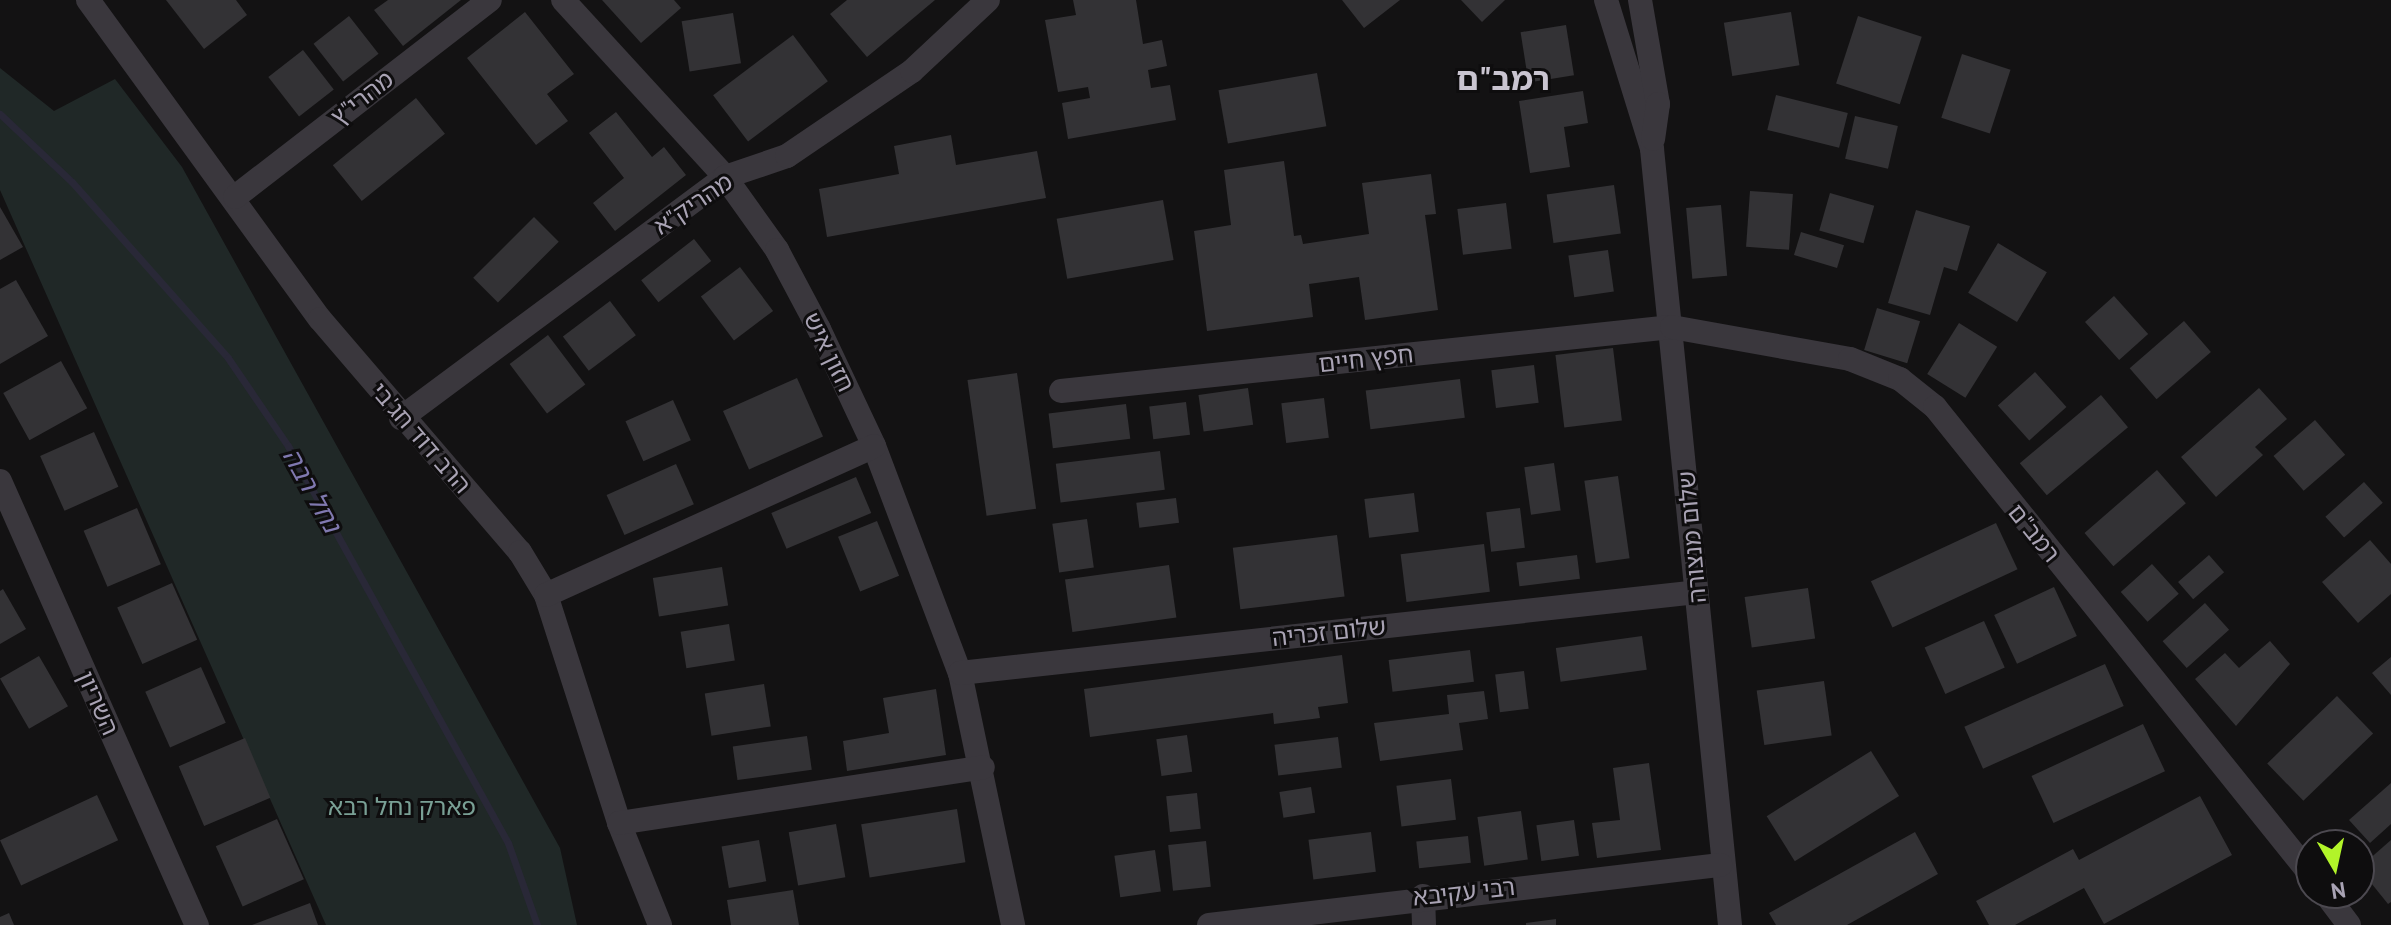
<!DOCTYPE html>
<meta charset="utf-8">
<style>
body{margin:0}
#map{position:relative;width:2391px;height:925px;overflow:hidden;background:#131213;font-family:"PT Sans","Noto Sans Hebrew",sans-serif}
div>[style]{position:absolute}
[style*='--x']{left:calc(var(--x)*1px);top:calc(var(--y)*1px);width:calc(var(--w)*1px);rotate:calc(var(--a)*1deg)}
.green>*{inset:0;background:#202827}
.stream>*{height:7px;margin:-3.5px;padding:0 3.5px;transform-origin:3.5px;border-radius:3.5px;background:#292837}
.building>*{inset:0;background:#333235;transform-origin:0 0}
.minor>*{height:24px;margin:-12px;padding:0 12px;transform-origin:12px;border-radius:12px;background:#3a373d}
span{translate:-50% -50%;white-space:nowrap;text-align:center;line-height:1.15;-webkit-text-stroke:6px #0e0d0e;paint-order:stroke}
.street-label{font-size:24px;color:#a9a3b4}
.park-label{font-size:24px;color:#79a095}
.water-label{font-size:26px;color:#8079b0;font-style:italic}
.district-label{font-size:32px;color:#c9c4d0;font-weight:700}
.north{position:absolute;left:2295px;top:829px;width:80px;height:80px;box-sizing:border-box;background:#0e0d0e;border:2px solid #4c4950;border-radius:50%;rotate:171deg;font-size:22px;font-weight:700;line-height:32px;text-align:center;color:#a9a3b4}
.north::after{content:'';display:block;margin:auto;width:28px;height:36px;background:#b2f429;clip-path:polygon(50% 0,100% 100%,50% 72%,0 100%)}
</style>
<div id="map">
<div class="green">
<div style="clip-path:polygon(0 68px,54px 111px,115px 79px,182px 167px,560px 848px,577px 925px,326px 925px,0 190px)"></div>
</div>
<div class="stream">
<div style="--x:0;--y:114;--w:99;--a:43.4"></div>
<div style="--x:72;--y:182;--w:235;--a:48.4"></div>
<div style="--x:228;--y:358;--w:107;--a:55.7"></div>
<div style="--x:288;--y:446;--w:454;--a:61"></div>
<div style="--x:508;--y:843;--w:87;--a:70.5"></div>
</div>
<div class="building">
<div style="clip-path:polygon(166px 0,236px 0,247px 15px,204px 49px)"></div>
<div style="clip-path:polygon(388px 0,461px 0,403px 46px,374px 10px)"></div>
<div style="clip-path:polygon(602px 0,674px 0,681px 8px,641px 43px)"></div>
<div style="clip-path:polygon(847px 0,935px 0,867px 57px,830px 14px)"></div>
<div style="clip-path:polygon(1073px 0,1136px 0,1143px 44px,1162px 40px,1167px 66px,1148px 70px,1151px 88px,1170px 85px,1176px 120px,1068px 139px,1062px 103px,1090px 98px,1088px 87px,1058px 92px,1045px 20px,1076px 15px)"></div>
<div style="clip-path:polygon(1342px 0,1400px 0,1364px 28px)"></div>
<div style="clip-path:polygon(1461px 0,1505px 0,1482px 22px)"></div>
<div style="clip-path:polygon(525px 12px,574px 74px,547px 94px,568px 121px,536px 145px,467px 58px)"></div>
<div style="left:1791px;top:12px;width:54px;height:68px;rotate:81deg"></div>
<div style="left:733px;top:13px;width:51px;height:52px;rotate:81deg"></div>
<div style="left:349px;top:16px;width:48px;height:45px;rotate:52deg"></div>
<div style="left:1858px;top:16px;width:67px;height:71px;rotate:18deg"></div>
<div style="left:1566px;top:25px;width:51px;height:46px;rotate:81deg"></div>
<div style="left:793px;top:35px;width:58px;height:100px;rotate:53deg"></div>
<div style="left:303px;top:50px;width:50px;height:44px;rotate:52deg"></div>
<div style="left:1962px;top:54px;width:51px;height:67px;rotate:18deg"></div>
<div style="left:1317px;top:73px;width:54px;height:100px;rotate:80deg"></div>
<div style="clip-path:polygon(1583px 91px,1588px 123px,1564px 127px,1570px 167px,1530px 173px,1519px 101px)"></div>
<div style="left:1776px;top:95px;width:74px;height:36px;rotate:14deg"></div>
<div style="left:416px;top:98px;width:46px;height:107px;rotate:51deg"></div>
<div style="clip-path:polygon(616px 112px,652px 157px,664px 147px,686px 175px,615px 231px,593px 203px,624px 178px,589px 133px)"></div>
<div style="left:1855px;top:116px;width:44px;height:44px;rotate:13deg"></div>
<div style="clip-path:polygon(951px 135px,956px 165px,1037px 151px,1046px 198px,827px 237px,819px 189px,899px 174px,894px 146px)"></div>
<div style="clip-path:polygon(1284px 161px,1294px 236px,1301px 235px,1303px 244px,1369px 234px,1362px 183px,1431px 174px,1436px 214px,1425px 215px,1438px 310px,1365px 320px,1359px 277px,1309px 284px,1313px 317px,1207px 331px,1194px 231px,1231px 225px,1224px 170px)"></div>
<div style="left:1614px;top:185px;width:49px;height:68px;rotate:82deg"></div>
<div style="left:1750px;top:191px;width:43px;height:56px;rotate:4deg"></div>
<div style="left:1830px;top:193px;width:46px;height:39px;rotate:16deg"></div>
<div style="left:1163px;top:200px;width:61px;height:108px;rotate:80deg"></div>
<div style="left:1506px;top:203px;width:46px;height:49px;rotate:83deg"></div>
<div style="left:1721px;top:205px;width:71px;height:35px;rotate:85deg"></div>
<div style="clip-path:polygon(0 207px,23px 247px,0 260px)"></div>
<div style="clip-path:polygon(1916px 210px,1970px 226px,1957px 271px,1944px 267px,1930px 315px,1888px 303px)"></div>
<div style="left:534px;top:217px;width:35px;height:86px;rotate:45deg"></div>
<div style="left:1801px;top:232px;width:45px;height:24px;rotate:17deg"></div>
<div style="left:694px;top:239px;width:28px;height:67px;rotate:52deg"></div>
<div style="left:1998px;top:243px;width:57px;height:58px;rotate:31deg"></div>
<div style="left:1608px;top:250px;width:42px;height:40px;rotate:82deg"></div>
<div style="left:740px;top:267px;width:55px;height:49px;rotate:53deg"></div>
<div style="clip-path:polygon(16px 280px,48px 336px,0 364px,0 289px)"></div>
<div style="left:2114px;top:296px;width:51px;height:39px;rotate:48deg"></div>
<div style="left:610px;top:301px;width:43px;height:59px;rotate:53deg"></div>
<div style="left:1877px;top:308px;width:45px;height:44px;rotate:17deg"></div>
<div style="left:2184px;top:321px;width:41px;height:72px;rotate:49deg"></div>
<div style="left:1959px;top:323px;width:45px;height:60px;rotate:32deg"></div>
<div style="left:548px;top:335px;width:62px;height:48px;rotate:53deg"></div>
<div style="left:1613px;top:348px;width:73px;height:58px;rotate:83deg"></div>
<div style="left:61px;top:361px;width:54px;height:66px;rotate:61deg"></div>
<div style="left:1534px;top:365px;width:38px;height:43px;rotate:83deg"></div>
<div style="left:2035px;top:372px;width:47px;height:50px;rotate:48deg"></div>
<div style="left:1017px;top:373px;width:137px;height:50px;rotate:82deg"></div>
<div style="left:797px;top:378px;width:64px;height:81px;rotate:66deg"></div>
<div style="left:1460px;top:379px;width:39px;height:95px;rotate:83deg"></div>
<div style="left:1248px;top:388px;width:37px;height:50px;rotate:82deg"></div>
<div style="clip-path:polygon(2259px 388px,2287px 419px,2255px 447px,2263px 455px,2216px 497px,2181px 457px)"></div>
<div style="left:2101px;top:395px;width:42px;height:106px;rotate:50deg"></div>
<div style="left:1324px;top:398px;width:40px;height:43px;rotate:83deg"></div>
<div style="left:673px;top:400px;width:44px;height:52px;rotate:66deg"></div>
<div style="left:1186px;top:402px;width:33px;height:37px;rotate:83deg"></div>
<div style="left:1126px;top:404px;width:35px;height:78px;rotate:83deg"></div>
<div style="left:2315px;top:420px;width:46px;height:55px;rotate:49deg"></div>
<div style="left:94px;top:432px;width:60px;height:59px;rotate:66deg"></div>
<div style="left:1160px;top:451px;width:39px;height:105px;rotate:83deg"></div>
<div style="left:1554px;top:463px;width:48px;height:30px;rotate:82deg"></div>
<div style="left:676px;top:464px;width:44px;height:76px;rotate:66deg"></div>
<div style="left:2157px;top:470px;width:44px;height:96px;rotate:49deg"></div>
<div style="left:1618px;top:476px;width:83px;height:34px;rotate:82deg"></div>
<div style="left:856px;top:477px;width:39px;height:92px;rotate:67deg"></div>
<div style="left:2364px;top:482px;width:28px;height:52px;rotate:48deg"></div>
<div style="left:1414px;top:493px;width:39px;height:50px;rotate:83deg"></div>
<div style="left:1176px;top:498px;width:25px;height:40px;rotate:83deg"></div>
<div style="left:137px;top:508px;width:61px;height:58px;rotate:67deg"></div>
<div style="left:1520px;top:508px;width:40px;height:34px;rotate:83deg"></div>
<div style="left:1087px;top:519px;width:49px;height:35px;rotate:82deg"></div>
<div style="left:877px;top:521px;width:59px;height:42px;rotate:68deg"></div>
<div style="left:1996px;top:523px;width:51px;height:138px;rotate:65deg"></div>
<div style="left:1337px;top:535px;width:62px;height:105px;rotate:83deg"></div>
<div style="clip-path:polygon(2370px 540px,2391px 564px,2391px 594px,2358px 623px,2322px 582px)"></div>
<div style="left:1484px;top:544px;width:48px;height:84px;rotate:83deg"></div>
<div style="left:1577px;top:555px;width:24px;height:61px;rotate:83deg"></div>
<div style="left:2209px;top:555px;width:23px;height:41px;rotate:49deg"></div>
<div style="left:2152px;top:564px;width:40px;height:42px;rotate:48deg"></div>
<div style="left:1169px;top:565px;width:53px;height:105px;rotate:82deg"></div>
<div style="left:722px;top:567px;width:39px;height:70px;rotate:81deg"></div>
<div style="left:172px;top:583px;width:62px;height:60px;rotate:66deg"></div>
<div style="left:2054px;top:587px;width:54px;height:66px;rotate:65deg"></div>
<div style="left:1808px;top:588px;width:51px;height:64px;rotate:82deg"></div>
<div style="clip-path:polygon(3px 589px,26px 629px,0 644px,0 591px)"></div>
<div style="left:2205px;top:603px;width:36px;height:57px;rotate:48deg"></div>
<div style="left:1984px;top:621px;width:51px;height:65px;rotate:66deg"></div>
<div style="left:729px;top:624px;width:37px;height:49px;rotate:81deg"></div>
<div style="left:1642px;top:636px;width:34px;height:87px;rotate:82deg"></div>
<div style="clip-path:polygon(2270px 641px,2290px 664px,2236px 726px,2195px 679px,2225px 653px,2239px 668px)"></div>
<div style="left:1470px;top:650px;width:32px;height:82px;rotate:83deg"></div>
<div style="clip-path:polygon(1342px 655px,1348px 703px,1318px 707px,1320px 718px,1274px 724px,1273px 713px,1090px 737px,1084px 689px)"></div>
<div style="left:39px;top:656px;width:58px;height:45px;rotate:60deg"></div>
<div style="clip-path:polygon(2391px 657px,2391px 695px,2372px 673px)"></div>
<div style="left:2105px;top:664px;width:46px;height:154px;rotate:66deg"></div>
<div style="left:201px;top:667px;width:61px;height:61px;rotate:66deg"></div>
<div style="left:1524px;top:671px;width:38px;height:29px;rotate:83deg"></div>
<div style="left:1824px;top:681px;width:55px;height:68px;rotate:82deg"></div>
<div style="left:764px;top:684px;width:43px;height:60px;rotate:81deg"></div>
<div style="clip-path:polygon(936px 689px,946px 755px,847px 771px,843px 741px,889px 733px,883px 698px)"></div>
<div style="clip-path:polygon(1484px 691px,1488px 719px,1459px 723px,1463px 750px,1380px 761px,1374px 723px,1449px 714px,1447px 695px)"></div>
<div style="left:2337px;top:696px;width:52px;height:97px;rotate:46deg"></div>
<div style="left:2143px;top:724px;width:52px;height:123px;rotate:65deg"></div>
<div style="left:1187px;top:735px;width:37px;height:31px;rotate:82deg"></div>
<div style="left:807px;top:736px;width:34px;height:75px;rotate:82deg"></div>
<div style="left:1338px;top:737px;width:31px;height:64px;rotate:83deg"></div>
<div style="left:245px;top:738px;width:65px;height:72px;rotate:67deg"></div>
<div style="left:1871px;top:751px;width:53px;height:123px;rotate:58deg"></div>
<div style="clip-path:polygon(1649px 763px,1661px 850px,1597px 858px,1592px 823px,1620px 820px,1613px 768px)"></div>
<div style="left:1451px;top:779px;width:41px;height:55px;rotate:83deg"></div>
<div style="clip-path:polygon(2391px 783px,2391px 824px,2370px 843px,2349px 820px)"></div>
<div style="left:1311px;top:787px;width:26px;height:32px;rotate:81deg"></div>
<div style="left:1197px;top:793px;width:36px;height:31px;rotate:84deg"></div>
<div style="left:97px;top:795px;width:50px;height:107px;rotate:65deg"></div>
<div style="clip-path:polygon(2200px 796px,2232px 855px,2104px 924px,2084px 888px,2015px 925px,1989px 925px,1976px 901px,2073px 849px,2079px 860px)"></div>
<div style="left:957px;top:809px;width:54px;height:97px;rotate:81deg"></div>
<div style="left:1521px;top:811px;width:49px;height:44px;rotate:82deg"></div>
<div style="left:277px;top:819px;width:66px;height:67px;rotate:66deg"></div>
<div style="left:1574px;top:820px;width:36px;height:38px;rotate:82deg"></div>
<div style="left:836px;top:824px;width:54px;height:48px;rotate:80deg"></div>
<div style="left:1371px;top:832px;width:40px;height:63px;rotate:83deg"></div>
<div style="clip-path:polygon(1915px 832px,1938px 874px,1847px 925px,1776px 925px,1769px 913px)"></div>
<div style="left:1468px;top:836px;width:27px;height:52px;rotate:84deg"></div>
<div style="left:759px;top:840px;width:42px;height:38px;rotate:80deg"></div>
<div style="clip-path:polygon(2391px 840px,2391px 902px,2388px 904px,2359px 868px)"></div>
<div style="left:1206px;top:841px;width:46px;height:38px;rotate:84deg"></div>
<div style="left:1155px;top:850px;width:42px;height:41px;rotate:82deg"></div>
<div style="clip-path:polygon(793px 890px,799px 925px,731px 925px,727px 900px)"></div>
<div style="clip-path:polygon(310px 903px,318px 925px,252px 925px)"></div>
<div style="clip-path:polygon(9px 913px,14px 925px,0 925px,0 917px)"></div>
<div style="clip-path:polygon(1556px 919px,1556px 925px,1526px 925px,1526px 923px)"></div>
</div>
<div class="minor">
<div style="--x:88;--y:0;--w:394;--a:54"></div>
<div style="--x:320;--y:319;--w:307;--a:49.4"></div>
<div style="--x:520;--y:552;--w:50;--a:58.8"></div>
<div style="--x:546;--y:595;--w:239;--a:72.2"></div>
<div style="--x:619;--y:823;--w:110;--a:68.1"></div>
<div style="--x:563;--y:0;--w:240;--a:47.5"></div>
<div style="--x:725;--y:177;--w:90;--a:54.5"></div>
<div style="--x:777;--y:250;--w:89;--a:62"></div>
<div style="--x:819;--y:329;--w:129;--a:64.8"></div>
<div style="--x:874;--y:446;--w:243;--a:69.3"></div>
<div style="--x:960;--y:673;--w:258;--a:78.1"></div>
<div style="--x:1606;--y:0;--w:156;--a:72.8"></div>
<div style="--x:1652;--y:149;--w:780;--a:84.26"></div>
<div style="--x:1640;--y:0;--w:106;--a:80.2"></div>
<div style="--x:1658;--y:104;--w:35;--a:98"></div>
<div style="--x:235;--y:197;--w:322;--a:-37.7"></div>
<div style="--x:1061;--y:391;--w:614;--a:-5.98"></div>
<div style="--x:1672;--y:327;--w:181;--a:10.2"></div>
<div style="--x:1850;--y:359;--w:54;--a:21.8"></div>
<div style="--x:1900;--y:379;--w:45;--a:38.7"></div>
<div style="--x:1935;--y:407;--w:600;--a:51.22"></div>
<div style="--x:401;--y:418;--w:404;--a:-36.6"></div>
<div style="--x:725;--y:177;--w:65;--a:-18.7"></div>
<div style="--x:787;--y:156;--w:151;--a:-34.2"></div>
<div style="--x:912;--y:71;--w:104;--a:-43.1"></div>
<div style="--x:0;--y:481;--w:486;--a:66.1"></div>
<div style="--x:546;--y:595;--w:360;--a:-24.4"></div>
<div style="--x:960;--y:673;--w:741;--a:-6.27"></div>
<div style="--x:619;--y:823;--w:368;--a:-8.7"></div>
<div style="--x:2325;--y:893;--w:40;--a:53"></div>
<div style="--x:1423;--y:896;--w:29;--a:88"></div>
<div style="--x:1209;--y:925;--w:515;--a:-6.7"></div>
</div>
<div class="street-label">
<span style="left:362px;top:98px;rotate:-38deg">מהרי"ץ</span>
<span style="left:693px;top:204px;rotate:-34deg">מהריק"א</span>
<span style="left:829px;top:352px;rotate:64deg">חזון איש</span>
<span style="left:1366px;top:359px;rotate:-6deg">חפץ חיים</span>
<span style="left:421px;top:438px;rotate:49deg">הרב דוד חג'בי</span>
<span style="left:2034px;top:533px;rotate:51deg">רמב"ם</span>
<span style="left:1692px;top:537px;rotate:-95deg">שלום מנצורה</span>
<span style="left:1329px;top:632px;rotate:-6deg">שלום זכריה</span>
<span style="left:98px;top:703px;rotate:66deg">השריון</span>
<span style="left:1464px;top:892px;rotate:-6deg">רבי עקיבא</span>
</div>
<div class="park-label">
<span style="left:402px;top:807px">פארק נחל רבא</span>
</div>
<div class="water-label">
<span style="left:312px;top:490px;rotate:61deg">נחל רבה</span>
</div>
<div class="district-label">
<span style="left:1503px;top:78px">רמב"ם</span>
</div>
<div class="north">N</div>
</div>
